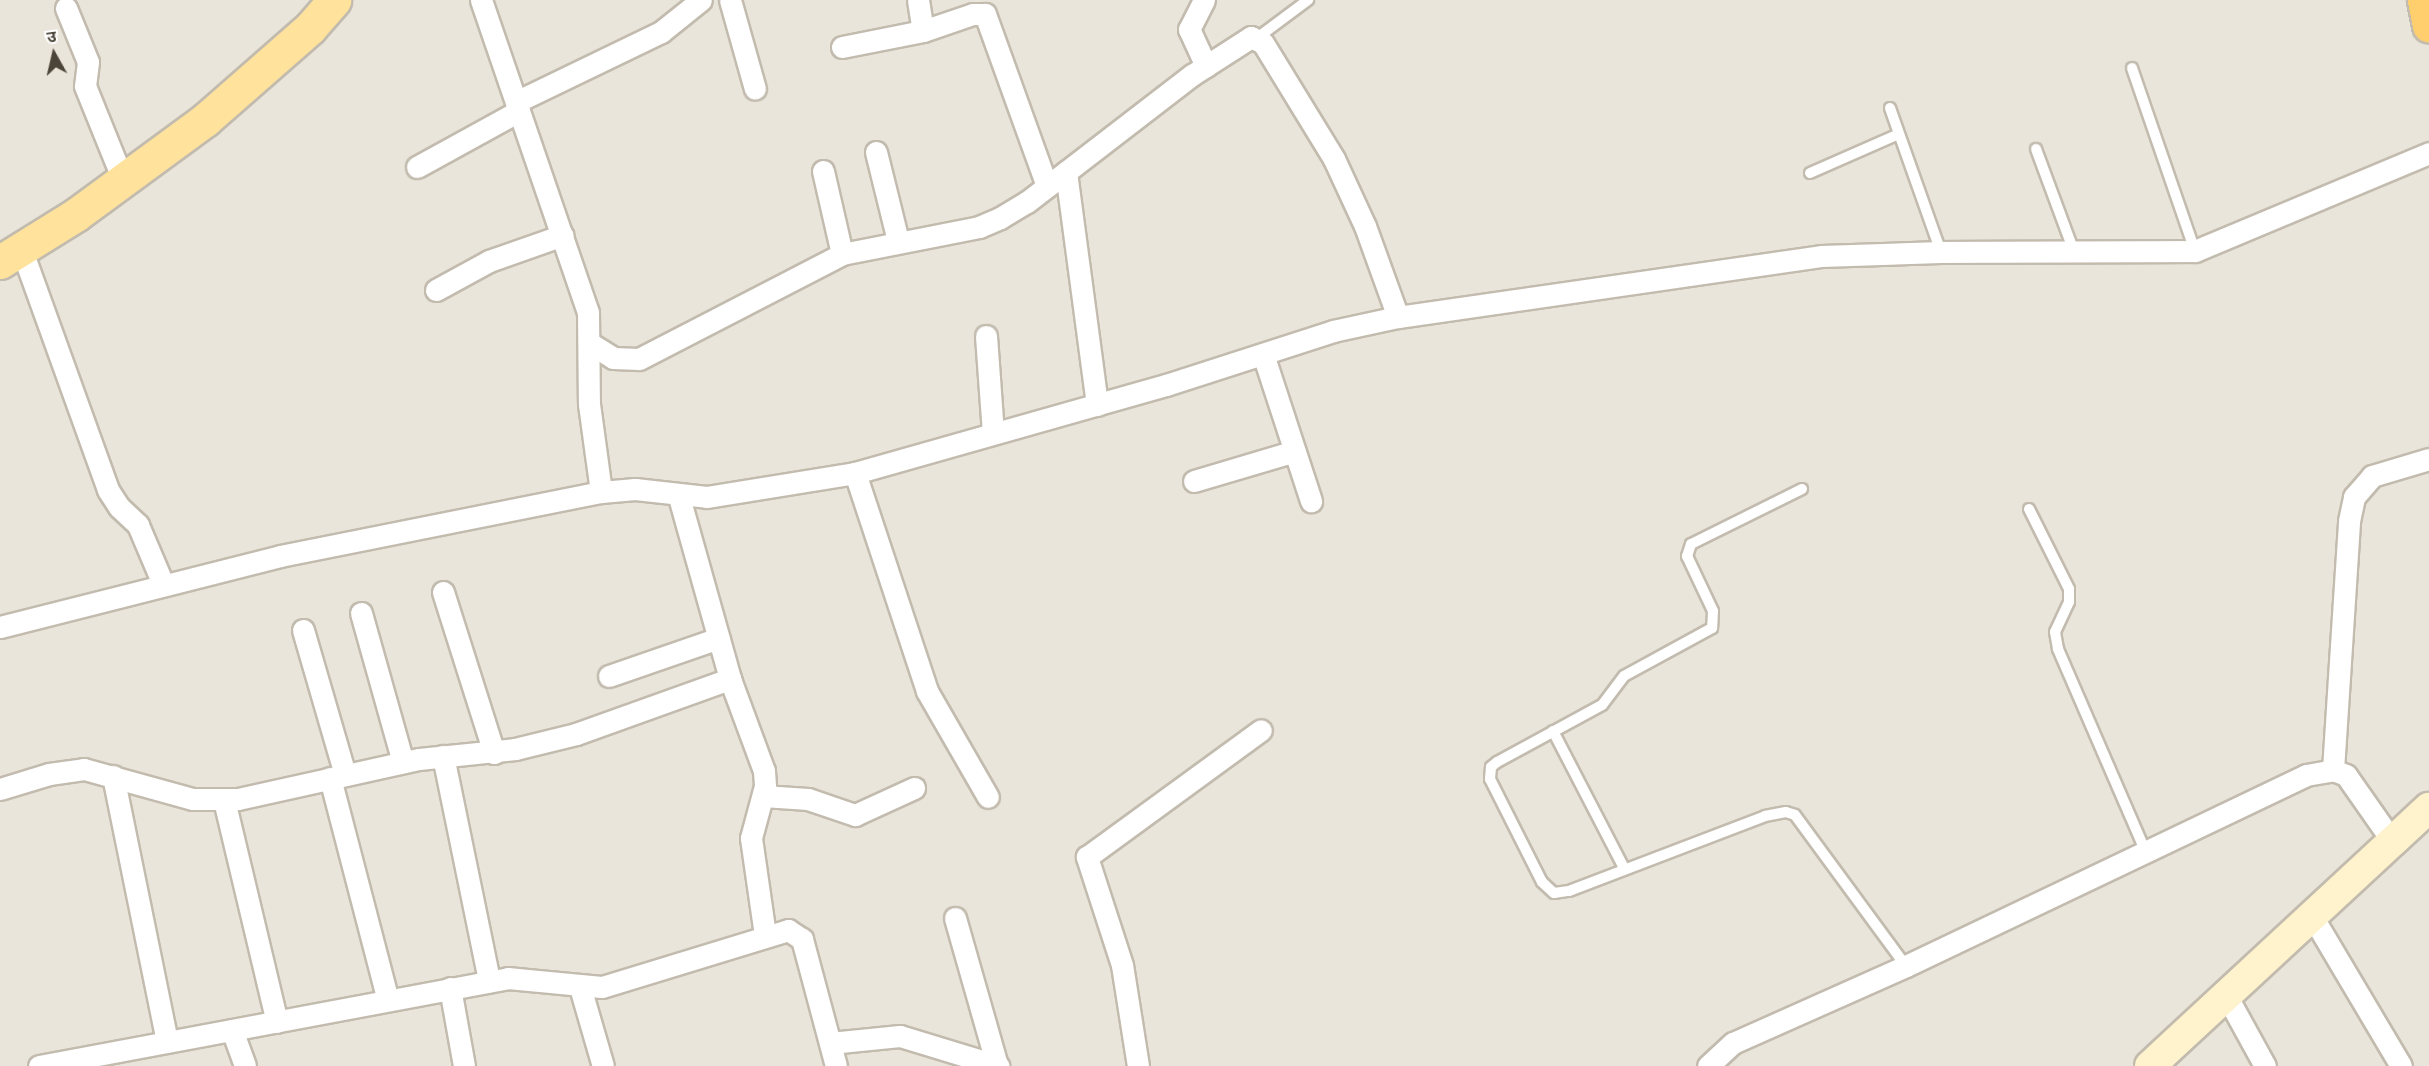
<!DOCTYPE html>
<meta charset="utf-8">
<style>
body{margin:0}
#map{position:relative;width:2429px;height:1066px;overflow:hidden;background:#f6f3ec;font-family:Barlow,"Noto Sans Devanagari",sans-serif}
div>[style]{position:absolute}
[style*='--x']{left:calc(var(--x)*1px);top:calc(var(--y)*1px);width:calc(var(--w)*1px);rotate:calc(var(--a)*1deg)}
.residential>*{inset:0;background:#eae5da;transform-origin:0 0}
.roads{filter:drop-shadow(2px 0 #c2bbae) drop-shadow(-2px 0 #c2bbae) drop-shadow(0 2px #c2bbae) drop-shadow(0 -2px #c2bbae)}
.lane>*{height:10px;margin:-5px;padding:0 5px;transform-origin:5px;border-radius:5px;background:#fff}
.street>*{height:21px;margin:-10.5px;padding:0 10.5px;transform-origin:10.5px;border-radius:10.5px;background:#fff}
.secondary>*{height:30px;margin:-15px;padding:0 15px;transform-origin:15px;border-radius:15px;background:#fff3cd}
.primary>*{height:33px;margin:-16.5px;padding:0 16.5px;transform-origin:16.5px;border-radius:16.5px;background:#ffe39c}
.highway>*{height:33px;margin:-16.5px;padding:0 16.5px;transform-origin:16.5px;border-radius:16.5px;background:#ffcf6e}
span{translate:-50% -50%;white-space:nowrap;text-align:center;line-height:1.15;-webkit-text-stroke:4.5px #fff;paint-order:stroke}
.north{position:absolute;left:24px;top:24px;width:60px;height:60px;-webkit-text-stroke:4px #fff;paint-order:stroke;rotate:352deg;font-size:16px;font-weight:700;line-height:24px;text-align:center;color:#4b4439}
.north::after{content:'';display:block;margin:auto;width:21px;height:27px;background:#4b4439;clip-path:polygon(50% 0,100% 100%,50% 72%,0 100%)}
</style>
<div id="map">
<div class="residential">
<div style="left:0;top:0;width:2429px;height:1066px"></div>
</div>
<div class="roads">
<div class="lane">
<div style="--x:1257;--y:38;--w:64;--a:-36.7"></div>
<div style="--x:2132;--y:68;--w:194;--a:71"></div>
<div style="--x:1890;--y:108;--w:153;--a:70.5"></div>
<div style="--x:2036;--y:149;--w:110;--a:69.7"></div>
<div style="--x:1810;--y:173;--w:97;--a:-23.7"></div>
<div style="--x:1802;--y:489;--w:124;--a:153.6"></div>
<div style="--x:1691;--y:544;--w:13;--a:108"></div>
<div style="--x:1687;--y:556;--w:61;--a:64.7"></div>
<div style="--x:1713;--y:611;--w:17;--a:93"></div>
<div style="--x:1712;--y:628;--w:100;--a:151.4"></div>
<div style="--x:1624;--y:676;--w:36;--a:127"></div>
<div style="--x:1602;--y:705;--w:119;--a:151.5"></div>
<div style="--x:1497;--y:762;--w:8;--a:140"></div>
<div style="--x:1491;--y:767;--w:12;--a:95"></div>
<div style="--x:1490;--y:779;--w:115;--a:63.2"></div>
<div style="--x:1542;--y:882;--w:16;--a:43"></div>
<div style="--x:1554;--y:893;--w:15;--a:-8"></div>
<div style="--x:1569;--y:891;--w:210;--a:-20.9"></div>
<div style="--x:1765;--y:816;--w:21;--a:-11"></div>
<div style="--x:1786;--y:812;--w:9;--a:18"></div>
<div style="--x:1795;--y:815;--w:187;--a:53.7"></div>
<div style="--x:2029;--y:509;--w:89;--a:63.4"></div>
<div style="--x:2069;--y:589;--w:13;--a:90"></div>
<div style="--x:2069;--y:602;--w:33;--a:115"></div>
<div style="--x:2055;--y:632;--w:17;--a:80"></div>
<div style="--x:2058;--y:649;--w:221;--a:66.6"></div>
<div style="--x:1553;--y:731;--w:154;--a:62.6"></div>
</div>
<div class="street">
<div style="--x:481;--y:0;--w:330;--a:71.1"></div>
<div style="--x:588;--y:312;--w:92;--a:89.4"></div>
<div style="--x:589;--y:404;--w:89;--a:82.2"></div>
<div style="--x:730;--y:0;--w:92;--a:74.3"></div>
<div style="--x:918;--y:0;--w:31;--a:81"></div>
<div style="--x:1204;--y:0;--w:33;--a:117"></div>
<div style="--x:1189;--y:29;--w:41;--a:65.3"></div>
<div style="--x:66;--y:8;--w:58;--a:67.8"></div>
<div style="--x:88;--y:62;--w:24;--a:97"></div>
<div style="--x:85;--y:86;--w:101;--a:68"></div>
<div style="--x:842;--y:47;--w:83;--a:-11.2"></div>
<div style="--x:923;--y:31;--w:53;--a:-18.8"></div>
<div style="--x:973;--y:14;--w:12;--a:0"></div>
<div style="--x:985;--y:14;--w:183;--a:70.2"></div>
<div style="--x:516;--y:102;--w:161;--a:-25.8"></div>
<div style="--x:661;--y:32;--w:51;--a:-38.7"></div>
<div style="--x:876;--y:152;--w:92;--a:76.1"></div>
<div style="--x:417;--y:167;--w:116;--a:-28.8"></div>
<div style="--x:823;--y:171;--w:85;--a:77.1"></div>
<div style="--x:1066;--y:172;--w:235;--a:82.4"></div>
<div style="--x:21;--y:248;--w:257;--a:70.2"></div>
<div style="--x:108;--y:490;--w:20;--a:57"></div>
<div style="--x:119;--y:507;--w:26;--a:43"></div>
<div style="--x:138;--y:525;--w:64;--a:67"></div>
<div style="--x:436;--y:290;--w:60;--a:-28.7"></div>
<div style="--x:489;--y:261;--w:78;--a:-19.4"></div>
<div style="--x:986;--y:336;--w:97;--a:85.9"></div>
<div style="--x:591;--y:344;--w:26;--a:32"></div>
<div style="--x:613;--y:358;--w:26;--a:2"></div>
<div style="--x:639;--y:359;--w:229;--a:-27.3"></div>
<div style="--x:842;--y:254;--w:140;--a:-11.1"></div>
<div style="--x:979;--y:227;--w:23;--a:-23"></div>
<div style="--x:1000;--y:218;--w:31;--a:-31"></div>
<div style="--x:1027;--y:202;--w:208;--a:-37.6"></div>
<div style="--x:1192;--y:75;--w:70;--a:-32.8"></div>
<div style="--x:1251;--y:37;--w:13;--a:27"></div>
<div style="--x:1263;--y:43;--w:136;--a:58.5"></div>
<div style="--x:1334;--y:159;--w:74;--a:65.2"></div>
<div style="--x:1365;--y:226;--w:97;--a:70.1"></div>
<div style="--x:1263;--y:354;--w:155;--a:71.9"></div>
<div style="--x:855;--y:473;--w:230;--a:71.7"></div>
<div style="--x:927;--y:691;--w:122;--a:60.1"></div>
<div style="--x:1194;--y:481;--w:105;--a:-16.5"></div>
<div style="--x:679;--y:497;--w:189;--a:74.3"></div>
<div style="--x:730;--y:679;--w:98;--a:69.7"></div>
<div style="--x:764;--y:771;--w:15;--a:86"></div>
<div style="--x:765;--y:786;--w:54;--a:105.1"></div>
<div style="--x:751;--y:838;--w:98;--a:81.8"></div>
<div style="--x:443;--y:592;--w:169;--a:72.4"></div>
<div style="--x:361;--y:613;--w:155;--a:74.3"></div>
<div style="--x:0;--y:627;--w:289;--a:-14.2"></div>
<div style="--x:280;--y:556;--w:327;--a:-11.3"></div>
<div style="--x:601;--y:492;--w:34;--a:-5"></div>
<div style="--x:635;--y:489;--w:72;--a:6.3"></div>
<div style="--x:707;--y:497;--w:150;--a:-9.2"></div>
<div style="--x:855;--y:473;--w:323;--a:-15.8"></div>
<div style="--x:1166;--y:385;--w:176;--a:-17.9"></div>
<div style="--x:1333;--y:331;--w:66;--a:-12.2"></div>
<div style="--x:1398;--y:317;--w:427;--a:-8.2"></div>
<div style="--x:1821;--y:256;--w:120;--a:-1.9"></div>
<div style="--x:1941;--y:252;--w:254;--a:-0.2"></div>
<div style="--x:2195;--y:251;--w:254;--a:-22.7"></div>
<div style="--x:303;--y:630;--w:151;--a:73.8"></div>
<div style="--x:609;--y:676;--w:116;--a:-19.1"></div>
<div style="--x:443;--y:756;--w:230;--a:78.4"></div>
<div style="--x:2333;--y:770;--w:250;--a:-86.3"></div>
<div style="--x:2349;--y:521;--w:25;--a:-78"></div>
<div style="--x:2354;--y:497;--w:28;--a:-49"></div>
<div style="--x:2372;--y:476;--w:59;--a:-16.6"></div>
<div style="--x:113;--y:776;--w:271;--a:78.5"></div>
<div style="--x:330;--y:778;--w:229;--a:75.4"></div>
<div style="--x:0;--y:789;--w:51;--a:-17"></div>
<div style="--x:49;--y:774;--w:35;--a:-8"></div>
<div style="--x:84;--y:769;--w:113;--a:15.4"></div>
<div style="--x:193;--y:799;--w:45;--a:0"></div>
<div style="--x:238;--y:799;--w:185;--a:-12.5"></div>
<div style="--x:419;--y:759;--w:97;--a:-5.9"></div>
<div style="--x:515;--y:749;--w:63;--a:-13.8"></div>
<div style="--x:576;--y:734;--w:164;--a:-19.7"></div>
<div style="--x:763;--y:796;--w:45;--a:3.8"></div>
<div style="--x:808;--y:799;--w:50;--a:18.8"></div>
<div style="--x:855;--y:815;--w:65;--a:-24.6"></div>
<div style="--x:224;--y:800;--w:228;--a:76.6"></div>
<div style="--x:2312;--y:916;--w:174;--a:59.3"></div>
<div style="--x:955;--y:918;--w:153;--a:74.1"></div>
<div style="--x:580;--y:987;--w:82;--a:73.8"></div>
<div style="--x:450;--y:988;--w:79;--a:79.8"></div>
<div style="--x:2226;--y:995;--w:81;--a:61.2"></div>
<div style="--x:232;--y:1030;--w:38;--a:70"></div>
<div style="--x:830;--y:1043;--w:70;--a:-5.7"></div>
<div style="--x:900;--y:1036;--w:103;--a:16.9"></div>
<div style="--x:39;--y:1066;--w:477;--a:-10.6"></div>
<div style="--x:508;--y:978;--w:94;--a:5.5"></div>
<div style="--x:602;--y:987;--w:195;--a:-17"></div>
<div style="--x:788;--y:930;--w:17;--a:33"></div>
<div style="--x:802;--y:939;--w:131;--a:75"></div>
<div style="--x:1138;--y:1066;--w:102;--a:-99"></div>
<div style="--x:1122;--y:965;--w:114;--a:-108"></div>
<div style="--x:1087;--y:857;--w:215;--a:-36.1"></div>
<div style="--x:1708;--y:1066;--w:34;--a:-43"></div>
<div style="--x:1733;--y:1043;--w:189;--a:-24"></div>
<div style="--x:1906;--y:966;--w:443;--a:-25.5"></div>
<div style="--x:2306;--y:775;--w:27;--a:-10"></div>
<div style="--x:2333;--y:770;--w:14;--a:21"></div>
<div style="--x:2346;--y:775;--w:82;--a:55"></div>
</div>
<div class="secondary">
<div style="--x:2150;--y:1066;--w:380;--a:-42.8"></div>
</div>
<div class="primary">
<div style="--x:0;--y:262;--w:91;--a:-31.9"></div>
<div style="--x:77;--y:214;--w:159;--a:-36.3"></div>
<div style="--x:205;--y:120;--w:140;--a:-41.2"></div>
<div style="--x:310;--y:28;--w:37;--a:-49"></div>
</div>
<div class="highway">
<div style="--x:2424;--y:0;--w:26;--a:79"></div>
</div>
</div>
<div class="north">उ</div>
</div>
